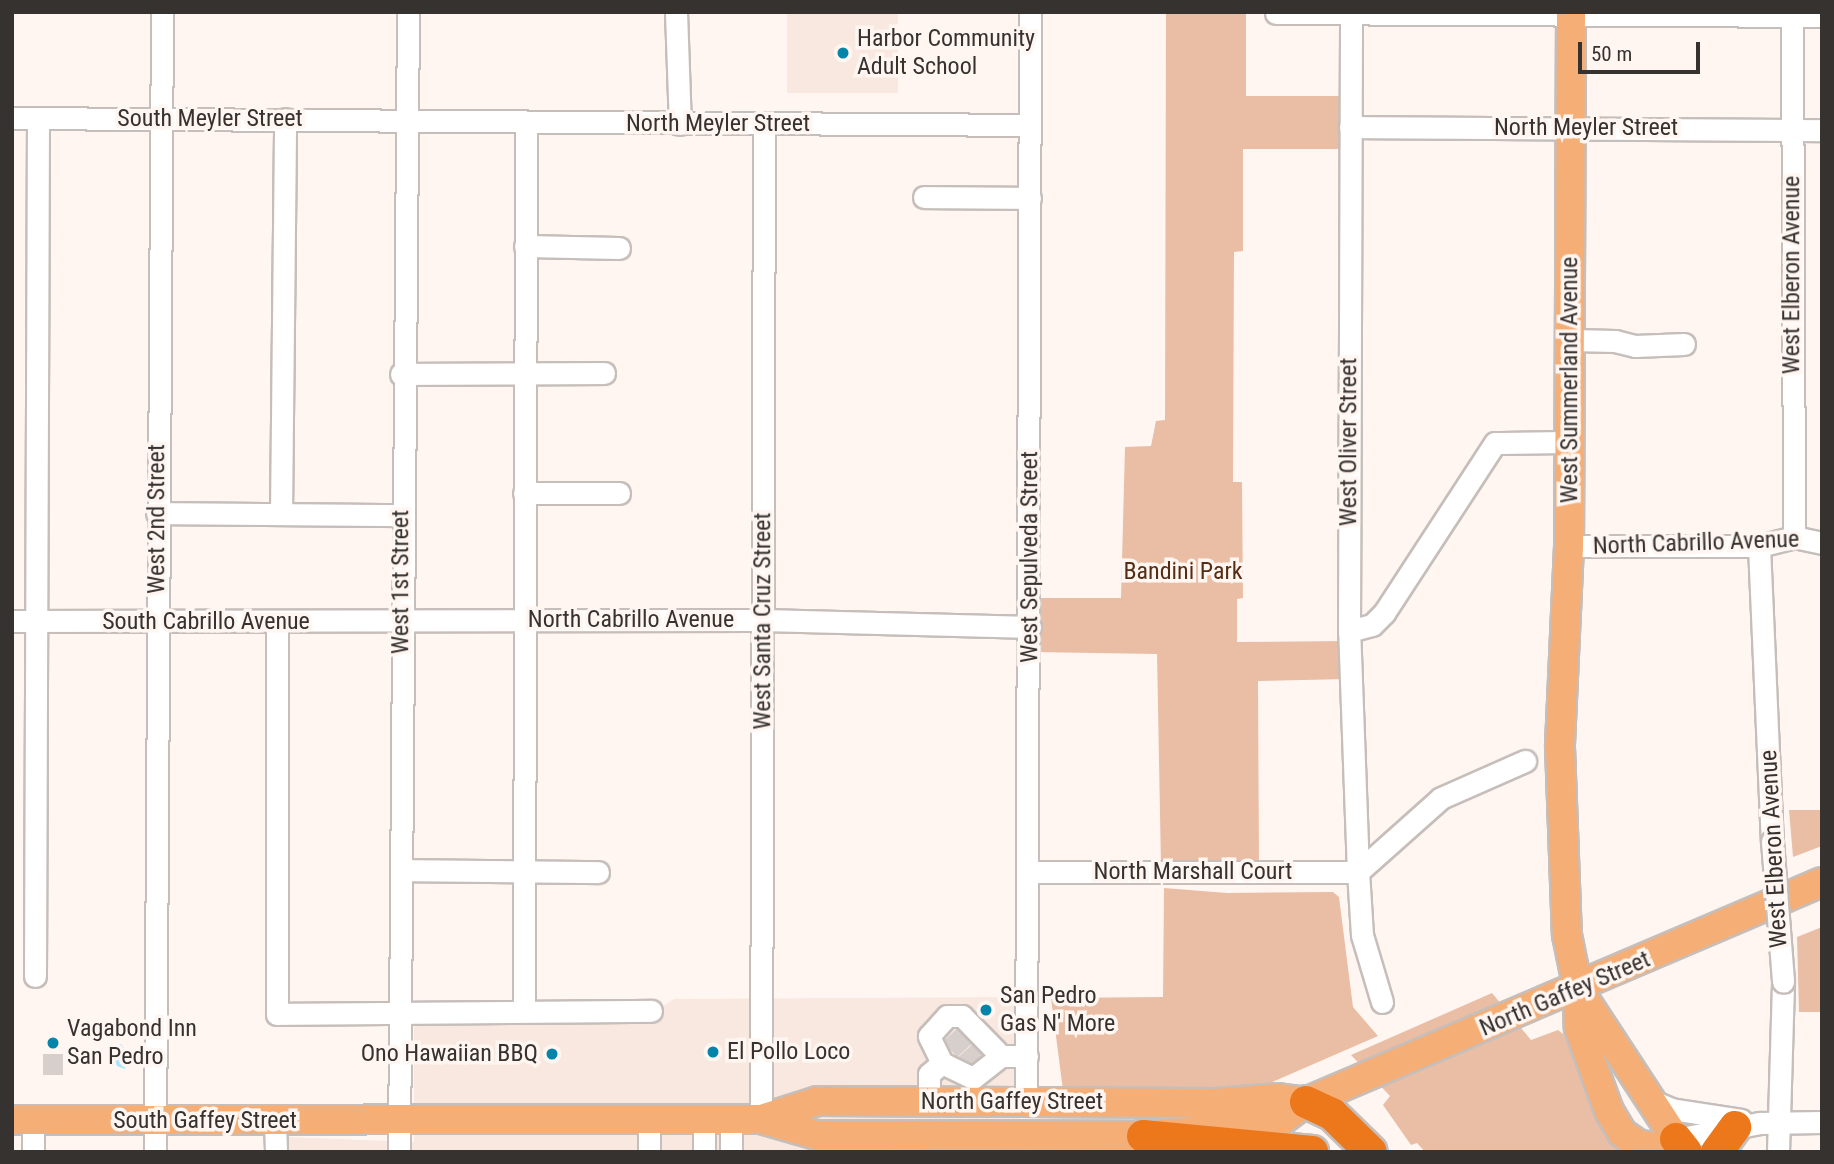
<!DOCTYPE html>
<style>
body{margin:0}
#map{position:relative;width:1834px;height:1164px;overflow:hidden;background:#fff6f2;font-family:"Roboto Condensed",sans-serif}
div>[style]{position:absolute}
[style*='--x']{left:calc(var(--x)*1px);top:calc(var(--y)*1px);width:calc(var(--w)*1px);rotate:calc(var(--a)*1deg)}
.built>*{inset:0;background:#f8e8df;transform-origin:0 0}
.green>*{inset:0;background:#eabea4}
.water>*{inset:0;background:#a9e5fe}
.minor-tunnel>*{height:21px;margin-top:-10.5px;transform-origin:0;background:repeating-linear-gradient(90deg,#d7cfcb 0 21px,transparent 0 31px)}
.roads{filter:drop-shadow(2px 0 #c6beba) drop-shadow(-2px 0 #c6beba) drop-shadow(0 2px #c6beba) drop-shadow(0 -2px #c6beba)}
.minor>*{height:21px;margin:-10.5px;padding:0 10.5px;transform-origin:10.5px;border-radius:10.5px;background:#fff}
.major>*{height:28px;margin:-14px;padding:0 14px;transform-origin:14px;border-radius:14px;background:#f4ae76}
.highway>*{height:32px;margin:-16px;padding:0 16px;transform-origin:16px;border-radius:16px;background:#ed781b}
.bridges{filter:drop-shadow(2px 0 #c6beba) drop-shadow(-2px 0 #c6beba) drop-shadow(0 2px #c6beba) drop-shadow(0 -2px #c6beba)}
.minor-bridge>*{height:21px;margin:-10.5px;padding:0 10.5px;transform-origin:10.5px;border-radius:10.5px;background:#fff}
.dots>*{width:19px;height:19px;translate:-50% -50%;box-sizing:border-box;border:4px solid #fff6f2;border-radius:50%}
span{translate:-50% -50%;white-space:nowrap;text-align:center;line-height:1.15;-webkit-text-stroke:7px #fff6f2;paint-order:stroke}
.poi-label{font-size:24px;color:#353230}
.left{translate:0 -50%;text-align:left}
.right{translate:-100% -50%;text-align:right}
.street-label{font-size:24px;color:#353230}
.park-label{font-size:24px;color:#562d13}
.frame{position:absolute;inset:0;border:14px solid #353230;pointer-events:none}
.scale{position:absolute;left:1578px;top:42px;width:122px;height:32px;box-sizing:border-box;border:4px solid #353230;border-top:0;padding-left:9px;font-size:21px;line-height:24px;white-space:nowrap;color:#353230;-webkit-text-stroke:5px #fff6f2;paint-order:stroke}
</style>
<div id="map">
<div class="built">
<div style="left:787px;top:12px;width:111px;height:81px"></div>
<div style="clip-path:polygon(1020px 997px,1020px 1149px,1122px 1152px,286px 1152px,285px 1137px,414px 1142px,414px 1023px,635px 1024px,674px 999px)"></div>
</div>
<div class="green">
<div style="clip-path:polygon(1166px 12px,1246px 12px,1246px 96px,1348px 96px,1348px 149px,1243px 149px,1243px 251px,1234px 252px,1233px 482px,1242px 482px,1243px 598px,1237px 599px,1237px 642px,1346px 641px,1347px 679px,1258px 681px,1259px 866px,1161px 867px,1157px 654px,1032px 652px,1032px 598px,1121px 598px,1125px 447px,1151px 446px,1156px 421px,1165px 420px)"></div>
<div style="clip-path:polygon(1789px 810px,1822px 810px,1822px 846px,1793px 857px)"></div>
<div style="clip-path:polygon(1164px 888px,1227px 893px,1333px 892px,1339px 897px,1353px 1007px,1378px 1036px,1254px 1090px,1063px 1090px,1051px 998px,1163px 997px)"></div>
<div style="clip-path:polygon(1822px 927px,1822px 1012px,1799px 1012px,1797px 937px)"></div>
<div style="clip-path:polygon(1492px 993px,1531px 1040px,1558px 1030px,1563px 1034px,1624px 1152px,1425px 1152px,1417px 1143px,1411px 1145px,1383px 1105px,1390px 1096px,1351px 1055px)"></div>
</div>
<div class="water">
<div style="clip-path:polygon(121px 1044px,129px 1056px,125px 1069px,117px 1066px,110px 1049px)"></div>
</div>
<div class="minor-tunnel">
<div style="--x:950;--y:1049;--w:22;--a:-43"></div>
<div style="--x:43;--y:1064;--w:20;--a:0"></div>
<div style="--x:965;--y:1065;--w:23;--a:-43"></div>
</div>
<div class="roads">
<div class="minor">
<div style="--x:676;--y:12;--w:112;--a:88"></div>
<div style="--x:1792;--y:12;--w:525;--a:89.78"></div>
<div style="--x:1276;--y:13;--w:546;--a:0.31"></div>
<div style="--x:12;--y:118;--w:1018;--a:0.39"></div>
<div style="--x:1350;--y:127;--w:472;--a:0.4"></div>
<div style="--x:924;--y:197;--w:106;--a:0.5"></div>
<div style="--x:525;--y:246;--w:94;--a:1.2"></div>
<div style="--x:1571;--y:340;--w:44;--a:1.3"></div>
<div style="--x:1615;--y:341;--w:21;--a:14"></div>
<div style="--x:1635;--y:346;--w:49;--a:-2.3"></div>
<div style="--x:401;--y:374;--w:203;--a:-0.3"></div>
<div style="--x:524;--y:493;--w:95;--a:0"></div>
<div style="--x:157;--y:513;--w:244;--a:0.5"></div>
<div style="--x:281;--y:514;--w:395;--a:-89.4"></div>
<div style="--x:1569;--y:546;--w:190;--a:0"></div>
<div style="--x:1759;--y:546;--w:36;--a:-14"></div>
<div style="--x:1794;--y:537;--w:29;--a:12"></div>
<div style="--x:1759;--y:546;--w:295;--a:87.5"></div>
<div style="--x:12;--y:621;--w:751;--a:-0.08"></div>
<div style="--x:763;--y:620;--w:267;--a:1.5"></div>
<div style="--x:277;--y:624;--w:390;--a:90"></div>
<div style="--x:277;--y:1014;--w:374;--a:-0.5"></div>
<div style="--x:1349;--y:631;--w:24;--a:-15"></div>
<div style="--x:1372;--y:625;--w:17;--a:-45"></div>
<div style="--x:1384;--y:613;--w:203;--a:-56.9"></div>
<div style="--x:1495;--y:443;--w:76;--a:-0.8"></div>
<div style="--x:402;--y:870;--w:196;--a:0.6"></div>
<div style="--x:1028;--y:872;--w:330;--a:0"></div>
<div style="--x:1358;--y:872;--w:241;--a:-92.1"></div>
<div style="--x:1349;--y:631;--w:619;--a:-89.81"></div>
<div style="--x:35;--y:976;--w:857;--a:-89.8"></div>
<div style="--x:1382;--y:1002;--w:70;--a:-106.6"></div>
<div style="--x:1362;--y:935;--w:63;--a:-93.6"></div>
<div style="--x:1358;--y:872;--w:111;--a:-41.7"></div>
<div style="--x:1441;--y:798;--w:92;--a:-23.8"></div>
<div style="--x:524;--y:1011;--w:887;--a:-89.87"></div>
<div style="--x:942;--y:1063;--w:30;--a:-116"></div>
<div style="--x:929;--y:1036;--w:27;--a:-48"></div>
<div style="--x:947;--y:1016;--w:15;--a:0"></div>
<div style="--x:962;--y:1016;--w:56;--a:45.7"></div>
<div style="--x:1650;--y:1100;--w:23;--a:23"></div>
<div style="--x:1671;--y:1109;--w:71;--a:8.9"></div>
<div style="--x:929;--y:1101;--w:27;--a:-90"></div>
<div style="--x:929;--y:1074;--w:17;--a:-40"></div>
<div style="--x:942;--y:1063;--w:34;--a:26"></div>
<div style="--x:973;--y:1078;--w:36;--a:-38"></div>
<div style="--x:1001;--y:1056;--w:26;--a:0"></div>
<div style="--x:1026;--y:1102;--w:1090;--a:-89.79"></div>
<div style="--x:649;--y:1119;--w:33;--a:90"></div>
<div style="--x:761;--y:1119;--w:996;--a:-89.83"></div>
<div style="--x:275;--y:1122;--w:30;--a:88"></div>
<div style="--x:1676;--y:1139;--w:86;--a:-10.8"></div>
<div style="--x:1760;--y:1123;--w:62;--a:-0.9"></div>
<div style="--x:33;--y:1152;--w:32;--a:-90"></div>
<div style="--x:155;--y:1152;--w:1140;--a:-89.65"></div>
<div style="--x:399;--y:1152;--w:1140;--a:-89.55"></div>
<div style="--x:704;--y:1152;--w:33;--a:-90"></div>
<div style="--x:731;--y:1152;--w:33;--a:-90"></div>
<div style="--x:1778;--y:1152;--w:170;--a:-88.3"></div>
</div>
<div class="major">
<div style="--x:1571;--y:12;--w:534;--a:90.21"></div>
<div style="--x:1569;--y:546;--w:201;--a:92.6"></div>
<div style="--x:1560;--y:747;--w:188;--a:87.9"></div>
<div style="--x:1567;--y:935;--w:55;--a:78.5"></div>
<div style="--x:1578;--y:989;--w:39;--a:89"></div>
<div style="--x:1579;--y:1028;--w:88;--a:70.1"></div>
<div style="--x:1609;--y:1111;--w:26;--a:59"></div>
<div style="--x:1622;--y:1133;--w:21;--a:35"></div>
<div style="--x:1639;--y:1145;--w:19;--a:6"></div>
<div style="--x:1658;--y:1147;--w:20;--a:-24"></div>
<div style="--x:1676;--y:1139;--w:179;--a:-123.2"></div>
<div style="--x:761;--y:1119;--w:60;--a:-17.5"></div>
<div style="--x:818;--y:1101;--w:398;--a:0.3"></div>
<div style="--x:1216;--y:1103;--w:62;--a:-4.6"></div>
<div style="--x:1278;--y:1098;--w:28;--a:8"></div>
<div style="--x:12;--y:1120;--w:749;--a:-0.08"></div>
<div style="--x:761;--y:1119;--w:57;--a:16.2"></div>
<div style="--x:816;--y:1135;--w:80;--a:0"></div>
<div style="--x:896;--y:1135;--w:247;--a:0.2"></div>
<div style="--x:1143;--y:1136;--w:117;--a:-5.4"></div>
<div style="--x:1259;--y:1125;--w:24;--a:-12"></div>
<div style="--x:1282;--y:1120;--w:30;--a:-37"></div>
<div style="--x:1306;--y:1102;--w:561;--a:-23.09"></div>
</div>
<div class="highway">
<div style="--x:1306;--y:1102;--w:29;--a:25"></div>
<div style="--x:1332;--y:1114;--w:54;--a:44.3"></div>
<div style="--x:1143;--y:1136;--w:170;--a:5.4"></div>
<div style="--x:1676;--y:1139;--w:16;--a:52"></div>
<div style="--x:1717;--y:1152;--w:31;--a:-54"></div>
</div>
</div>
<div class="bridges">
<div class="minor-bridge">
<div style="--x:1772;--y:841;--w:141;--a:85.5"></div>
</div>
</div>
<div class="dots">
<div style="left:843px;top:53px;background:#0484a8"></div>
<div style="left:986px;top:1010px;background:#0484a8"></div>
<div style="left:53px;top:1043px;background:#0484a8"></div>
<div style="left:713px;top:1052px;background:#0484a8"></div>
<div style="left:552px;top:1054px;background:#0484a8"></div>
</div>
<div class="poi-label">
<span class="left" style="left:857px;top:53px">Harbor Community<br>Adult School</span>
<span class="left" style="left:1000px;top:1010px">San Pedro<br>Gas N' More</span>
<span class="left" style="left:67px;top:1043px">Vagabond Inn<br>San Pedro</span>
<span class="left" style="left:727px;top:1052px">El Pollo Loco</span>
<span class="right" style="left:538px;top:1054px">Ono Hawaiian BBQ</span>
</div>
<div class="street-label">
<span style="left:210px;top:119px">South Meyler Street</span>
<span style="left:718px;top:124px">North Meyler Street</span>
<span style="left:1586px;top:128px">North Meyler Street</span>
<span style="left:1792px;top:275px;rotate:-90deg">West Elberon Avenue</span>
<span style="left:1570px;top:380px;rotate:-90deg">West Summerland Avenue</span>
<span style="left:1349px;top:442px;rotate:-90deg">West Oliver Street</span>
<span style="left:157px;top:519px;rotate:-90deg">West 2nd Street</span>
<span style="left:1696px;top:543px;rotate:-2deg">North Cabrillo Avenue</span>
<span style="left:1030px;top:557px;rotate:-90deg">West Sepulveda Street</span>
<span style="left:401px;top:582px;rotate:-90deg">West 1st Street</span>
<span style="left:631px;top:620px">North Cabrillo Avenue</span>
<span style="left:763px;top:621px;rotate:-90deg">West Santa Cruz Street</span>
<span style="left:206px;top:622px">South Cabrillo Avenue</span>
<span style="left:1774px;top:849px;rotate:-93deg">West Elberon Avenue</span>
<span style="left:1193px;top:872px">North Marshall Court</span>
<span style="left:1565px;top:994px;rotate:-23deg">North Gaffey Street</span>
<span style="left:1012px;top:1102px">North Gaffey Street</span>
<span style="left:205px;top:1121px">South Gaffey Street</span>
</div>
<div class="park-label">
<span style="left:1183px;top:572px">Bandini Park</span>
</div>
<div class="frame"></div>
<div class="scale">50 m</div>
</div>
